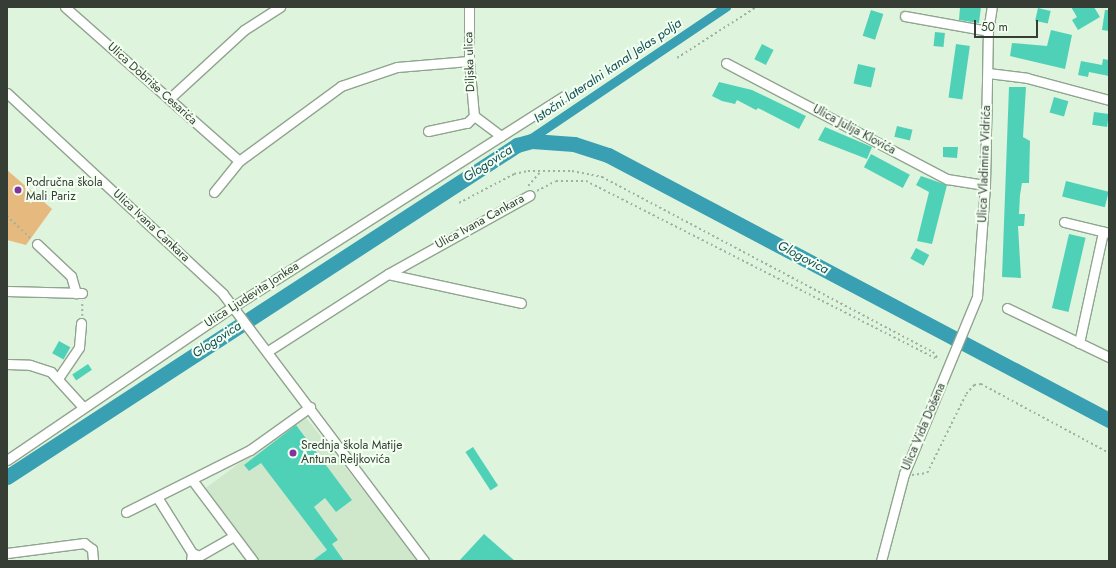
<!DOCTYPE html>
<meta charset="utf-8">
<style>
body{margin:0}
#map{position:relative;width:1116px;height:568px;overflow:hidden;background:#dff4dd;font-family:Jost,sans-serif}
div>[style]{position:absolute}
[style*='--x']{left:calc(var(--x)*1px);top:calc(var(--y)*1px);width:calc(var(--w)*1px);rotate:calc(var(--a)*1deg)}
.built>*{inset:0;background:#cfe8cc}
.green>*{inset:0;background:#e6ba7e}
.canal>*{height:9px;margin:-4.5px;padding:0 4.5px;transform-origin:4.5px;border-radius:4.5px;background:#399fb2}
.river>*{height:15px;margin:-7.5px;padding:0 7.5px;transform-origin:7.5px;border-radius:7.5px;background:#399fb2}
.building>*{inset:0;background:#4fd1b7;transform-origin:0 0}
.path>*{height:1.5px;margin-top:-0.75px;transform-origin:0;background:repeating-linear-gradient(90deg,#a0b19f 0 2px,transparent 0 5px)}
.roads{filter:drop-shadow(1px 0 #90a48f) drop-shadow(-1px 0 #90a48f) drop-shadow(0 1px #90a48f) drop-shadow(0 -1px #90a48f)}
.minor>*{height:9px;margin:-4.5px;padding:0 4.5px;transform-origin:4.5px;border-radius:4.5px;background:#fff}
.dots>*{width:11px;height:11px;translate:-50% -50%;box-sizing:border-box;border:2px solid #f2fff1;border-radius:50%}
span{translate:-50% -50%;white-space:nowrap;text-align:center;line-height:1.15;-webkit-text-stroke:4px #f2fff1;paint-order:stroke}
.street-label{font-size:12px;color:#353d34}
.poi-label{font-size:12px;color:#353d34}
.left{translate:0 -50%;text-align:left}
.water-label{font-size:13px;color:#114c56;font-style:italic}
.frame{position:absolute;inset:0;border:8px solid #353d34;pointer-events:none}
.scale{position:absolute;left:974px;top:20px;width:64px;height:18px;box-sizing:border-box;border:2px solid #353d34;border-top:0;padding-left:5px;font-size:12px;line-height:14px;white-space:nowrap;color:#353d34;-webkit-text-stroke:3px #f2fff1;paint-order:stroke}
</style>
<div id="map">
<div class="built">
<div style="clip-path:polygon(304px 415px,419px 561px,255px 561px,203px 490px)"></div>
</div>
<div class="green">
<div style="clip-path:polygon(7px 170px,52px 209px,26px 245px,7px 240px)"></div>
</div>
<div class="canal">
<div style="--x:524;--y:143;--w:244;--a:-34"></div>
</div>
<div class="river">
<div style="--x:7;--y:477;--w:609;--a:-33.06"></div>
<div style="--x:517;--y:145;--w:16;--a:-15"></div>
<div style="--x:532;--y:141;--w:42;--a:4.1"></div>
<div style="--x:574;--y:144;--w:36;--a:18"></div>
<div style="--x:608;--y:155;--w:567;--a:27.88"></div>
</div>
<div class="building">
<div style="clip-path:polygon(960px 7px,981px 7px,979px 23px,959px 20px)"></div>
<div style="clip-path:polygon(1071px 7px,1094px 7px,1100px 17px,1078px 30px,1072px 20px,1077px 17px)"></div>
<div style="left:1038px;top:8px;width:13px;height:13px;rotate:13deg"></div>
<div style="left:871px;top:10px;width:13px;height:27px;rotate:18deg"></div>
<div style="clip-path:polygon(1105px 10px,1109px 10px,1109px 31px,1102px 30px)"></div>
<div style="clip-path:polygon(1051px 30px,1072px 35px,1065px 69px,1010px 56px,1012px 43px,1047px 46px)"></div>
<div style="left:935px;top:32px;width:10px;height:14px;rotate:6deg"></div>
<div style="left:762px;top:44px;width:13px;height:17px;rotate:27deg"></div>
<div style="left:956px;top:44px;width:14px;height:54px;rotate:8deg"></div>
<div style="clip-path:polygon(1103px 59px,1109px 60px,1109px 76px,1089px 72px,1088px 77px,1078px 75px,1081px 61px,1102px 65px)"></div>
<div style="left:858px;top:64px;width:18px;height:20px;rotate:13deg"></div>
<div style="clip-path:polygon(719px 82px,752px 90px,806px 116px,799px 129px,758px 108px,756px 110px,737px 100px,735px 104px,722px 101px,712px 96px)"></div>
<div style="clip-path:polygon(1009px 87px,1026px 87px,1023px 137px,1030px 141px,1029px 183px,1022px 183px,1020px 195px,1019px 214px,1025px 214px,1024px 226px,1018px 226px,1021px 278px,1002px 277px)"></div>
<div style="left:1054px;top:97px;width:15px;height:16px;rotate:16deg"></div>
<div style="left:1094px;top:112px;width:15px;height:13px;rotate:8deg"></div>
<div style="left:897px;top:126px;width:16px;height:11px;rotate:14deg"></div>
<div style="clip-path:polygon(825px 127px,872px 147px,867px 159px,818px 140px)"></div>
<div style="clip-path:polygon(943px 147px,958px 147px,957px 158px,943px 157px)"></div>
<div style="left:871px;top:154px;width:44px;height:15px;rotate:28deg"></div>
<div style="clip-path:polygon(921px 176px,947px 185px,932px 244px,917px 241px,929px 192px,916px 185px)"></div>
<div style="left:1066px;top:181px;width:44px;height:16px;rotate:14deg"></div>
<div style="left:1069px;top:234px;width:17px;height:76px;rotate:13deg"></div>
<div style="left:916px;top:248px;width:15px;height:12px;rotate:28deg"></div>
<div style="left:59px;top:341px;width:13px;height:14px;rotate:29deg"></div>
<div style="left:88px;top:364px;width:7px;height:19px;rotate:56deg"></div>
<div style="clip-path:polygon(296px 425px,352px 500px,336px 512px,325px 498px,314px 507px,338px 540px,332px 544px,344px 561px,312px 561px,327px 550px,261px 463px,249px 471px,244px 465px)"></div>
<div style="left:473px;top:447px;width:46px;height:9px;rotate:57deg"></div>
<div style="clip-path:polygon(484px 534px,515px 561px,459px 561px)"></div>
</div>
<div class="path">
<div style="--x:677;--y:58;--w:94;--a:-32.8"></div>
<div style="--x:528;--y:186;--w:20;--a:-49"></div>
<div style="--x:537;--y:191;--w:21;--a:-28"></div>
<div style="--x:556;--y:181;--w:30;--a:0"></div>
<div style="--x:586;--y:181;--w:394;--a:26.9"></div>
<div style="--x:459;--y:203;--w:62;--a:-27.8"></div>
<div style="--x:514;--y:174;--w:14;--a:-12"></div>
<div style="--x:528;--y:171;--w:44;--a:0"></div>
<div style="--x:572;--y:171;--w:31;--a:11"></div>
<div style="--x:602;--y:177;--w:374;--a:27.9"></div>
<div style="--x:933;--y:352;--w:10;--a:53"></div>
<div style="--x:7;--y:216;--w:33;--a:43"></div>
<div style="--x:82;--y:316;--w:15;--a:-90"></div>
<div style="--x:912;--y:475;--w:15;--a:-8"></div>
<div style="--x:927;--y:473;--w:88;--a:-63.7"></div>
<div style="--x:966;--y:394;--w:12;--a:-48"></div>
<div style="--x:974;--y:385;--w:7;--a:-8"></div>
<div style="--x:981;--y:384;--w:145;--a:28.3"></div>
</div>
<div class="roads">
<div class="minor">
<div style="--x:65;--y:7;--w:232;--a:41.5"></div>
<div style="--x:469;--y:7;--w:54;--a:90"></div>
<div style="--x:469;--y:61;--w:55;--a:84.8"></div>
<div style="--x:905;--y:16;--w:84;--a:10.2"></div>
<div style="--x:726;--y:63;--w:250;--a:27.7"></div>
<div style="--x:947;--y:179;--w:38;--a:9"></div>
<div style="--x:988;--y:73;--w:39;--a:7"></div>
<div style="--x:1027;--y:78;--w:85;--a:15"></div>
<div style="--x:7;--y:93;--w:295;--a:42.9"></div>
<div style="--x:223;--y:294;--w:334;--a:53"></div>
<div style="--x:169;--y:99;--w:102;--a:-42.6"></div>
<div style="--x:244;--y:30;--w:43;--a:-32.6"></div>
<div style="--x:428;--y:131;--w:40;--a:-12"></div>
<div style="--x:467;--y:123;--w:10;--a:-45"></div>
<div style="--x:501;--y:136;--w:75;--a:-32.4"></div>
<div style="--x:214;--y:192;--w:40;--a:-51"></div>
<div style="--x:239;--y:161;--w:127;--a:-36.3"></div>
<div style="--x:341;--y:86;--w:59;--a:-18.7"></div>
<div style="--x:397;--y:67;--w:72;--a:-4.8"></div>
<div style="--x:1064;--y:222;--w:46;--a:13.7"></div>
<div style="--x:37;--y:244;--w:47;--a:43.3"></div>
<div style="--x:71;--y:276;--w:18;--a:74"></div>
<div style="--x:388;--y:274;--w:136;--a:12.3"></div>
<div style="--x:7;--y:291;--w:75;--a:1.5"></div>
<div style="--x:1007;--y:308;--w:113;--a:25.7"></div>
<div style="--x:1079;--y:343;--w:114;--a:-77.8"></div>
<div style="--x:268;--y:351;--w:143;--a:-32.7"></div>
<div style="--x:388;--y:274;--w:162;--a:-29.1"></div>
<div style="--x:7;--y:364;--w:23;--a:2"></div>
<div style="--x:30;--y:365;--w:22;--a:18"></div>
<div style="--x:51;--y:372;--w:46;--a:47.6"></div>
<div style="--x:59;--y:377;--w:36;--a:-56"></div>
<div style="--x:79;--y:347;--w:24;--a:-85"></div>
<div style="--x:7;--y:460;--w:274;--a:-34.2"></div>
<div style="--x:234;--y:306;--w:317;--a:-32.5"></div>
<div style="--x:501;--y:136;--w:34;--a:-143"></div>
<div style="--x:193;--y:481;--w:100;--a:53.1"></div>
<div style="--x:157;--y:497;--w:66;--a:58"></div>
<div style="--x:126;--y:512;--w:139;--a:-26.6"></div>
<div style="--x:250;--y:450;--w:74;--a:-35.6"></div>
<div style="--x:7;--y:553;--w:78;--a:-7.4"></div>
<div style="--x:84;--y:543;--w:10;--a:37"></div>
<div style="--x:92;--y:549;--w:12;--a:85"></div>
<div style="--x:199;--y:556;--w:40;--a:-29.7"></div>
<div style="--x:191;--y:561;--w:8;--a:-83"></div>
<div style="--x:192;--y:553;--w:5;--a:22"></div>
<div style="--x:881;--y:561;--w:90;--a:-75.2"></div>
<div style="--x:904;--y:474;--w:191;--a:-67.6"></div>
<div style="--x:977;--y:297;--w:112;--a:-85.9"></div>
<div style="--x:985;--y:185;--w:154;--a:-88.9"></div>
<div style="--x:988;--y:31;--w:24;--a:-81"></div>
</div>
</div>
<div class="dots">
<div style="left:18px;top:190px;background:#8332a1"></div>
<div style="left:293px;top:453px;background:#8332a1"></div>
</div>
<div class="street-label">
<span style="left:470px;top:62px;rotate:-92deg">Diljska ulica</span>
<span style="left:152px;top:84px;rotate:42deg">Ulica Dobriše Cesarića</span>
<span style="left:854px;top:130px;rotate:28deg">Ulica Julija Klovića</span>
<span style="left:985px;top:164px;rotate:-88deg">Ulica Vladimira Vidrića</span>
<span style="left:480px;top:222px;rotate:-29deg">Ulica Ivana Cankara</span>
<span style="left:151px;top:226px;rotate:43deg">Ulica Ivana Cankara</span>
<span style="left:252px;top:295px;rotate:-33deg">Ulica Ljudevita Jonkea</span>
<span style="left:924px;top:427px;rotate:-67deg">Ulica Vida Došena</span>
</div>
<div class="poi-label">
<span class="left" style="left:26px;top:190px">Područna škola<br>Mali Pariz</span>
<span class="left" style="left:301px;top:453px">Srednja škola Matije<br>Antuna Reljkovića</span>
</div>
<div class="water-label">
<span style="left:608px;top:71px;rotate:-34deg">Istočni lateralni kanal Jelas polja</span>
<span style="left:488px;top:164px;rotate:-33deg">Glogovica</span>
<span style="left:803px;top:258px;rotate:28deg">Glogovica</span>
<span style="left:217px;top:340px;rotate:-33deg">Glogovica</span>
</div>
<div class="frame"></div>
<div class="scale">50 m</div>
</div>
